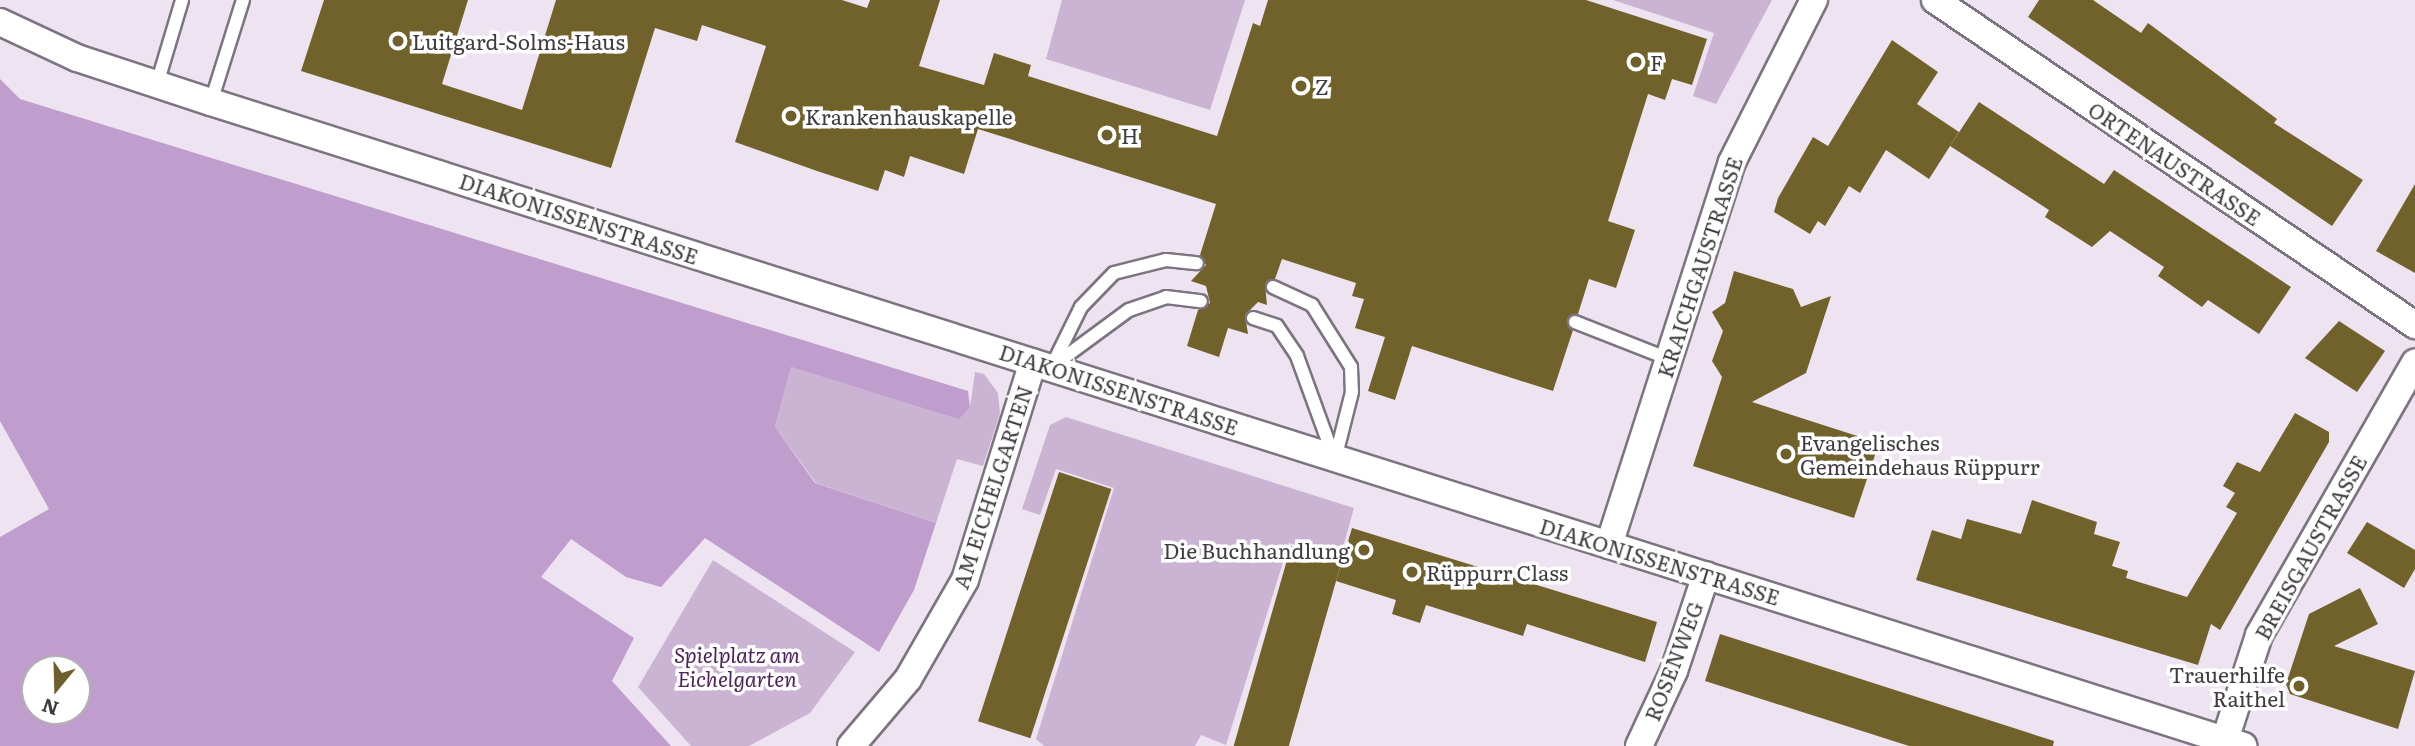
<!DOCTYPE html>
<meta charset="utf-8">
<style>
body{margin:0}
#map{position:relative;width:2415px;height:746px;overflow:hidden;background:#eee4f1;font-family:Literata,serif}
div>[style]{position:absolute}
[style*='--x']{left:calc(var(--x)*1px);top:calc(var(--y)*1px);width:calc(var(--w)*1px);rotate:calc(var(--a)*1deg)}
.green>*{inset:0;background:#cbb4d3}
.forest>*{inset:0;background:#bf9dcc}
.building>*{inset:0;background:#71622b;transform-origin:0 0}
.roads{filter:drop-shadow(2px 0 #7d7481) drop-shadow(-2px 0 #7d7481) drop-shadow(0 2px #7d7481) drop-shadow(0 -2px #7d7481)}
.lane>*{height:12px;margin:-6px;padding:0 6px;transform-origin:6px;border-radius:6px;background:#fff}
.street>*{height:26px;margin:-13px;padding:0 13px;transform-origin:13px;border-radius:13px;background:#fff}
.dots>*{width:19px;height:19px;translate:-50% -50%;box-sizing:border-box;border:4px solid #fff;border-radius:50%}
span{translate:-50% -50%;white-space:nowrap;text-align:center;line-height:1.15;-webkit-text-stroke:7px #fff;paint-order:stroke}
.poi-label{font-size:21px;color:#3f3b40}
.left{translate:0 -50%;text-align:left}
.right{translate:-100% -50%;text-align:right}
.street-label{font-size:21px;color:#3f3b40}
.park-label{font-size:21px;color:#4e235c;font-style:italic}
.north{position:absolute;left:21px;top:655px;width:70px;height:70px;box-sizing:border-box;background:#fff;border:2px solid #b2b1b3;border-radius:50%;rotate:199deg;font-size:19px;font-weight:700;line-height:28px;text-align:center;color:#3f3b40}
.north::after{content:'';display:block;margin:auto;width:24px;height:32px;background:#6e5f2d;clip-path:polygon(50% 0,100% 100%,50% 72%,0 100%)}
</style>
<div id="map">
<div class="green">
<div style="clip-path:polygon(1062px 0,1245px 0,1210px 110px,1046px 59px)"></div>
<div style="clip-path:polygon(1613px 0,1772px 0,1716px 104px,1693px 96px,1714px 33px)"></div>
<div style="clip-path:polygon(791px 367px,959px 418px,970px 407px,975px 372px,984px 374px,998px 393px,1000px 414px,983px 466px,957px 459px,936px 523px,816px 483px,775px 427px)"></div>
<div style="clip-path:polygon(1066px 417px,1354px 508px,1340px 558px,1289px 543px,1226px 745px,1201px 735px,1195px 746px,1044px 746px,1036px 739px,1114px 488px,1056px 469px,1040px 515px,1022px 509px,1050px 425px)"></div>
<div style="clip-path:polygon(713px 560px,855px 652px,810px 713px,749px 746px,691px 746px,638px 687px)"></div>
</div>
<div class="forest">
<div style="clip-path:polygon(evenodd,0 79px,20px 99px,968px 391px,970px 407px,959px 419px,791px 367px,775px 427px,815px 483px,936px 523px,914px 590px,879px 652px,705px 538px,661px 587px,626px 577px,571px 539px,541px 577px,634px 638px,612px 681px,671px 746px,0 746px,0 537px,49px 509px,0 421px,0 79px,35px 669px,77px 669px,77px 711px,35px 711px,35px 669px)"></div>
</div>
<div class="building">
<div style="clip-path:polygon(324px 0,468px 0,442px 84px,522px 110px,556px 0,842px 0,867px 8px,870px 0,940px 0,919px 66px,984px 85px,994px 53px,1031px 65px,1028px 76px,1217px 136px,1253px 23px,1260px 26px,1268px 0,1586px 0,1707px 39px,1692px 85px,1672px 79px,1665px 100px,1648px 94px,1608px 221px,1635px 230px,1616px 288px,1589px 279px,1578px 314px,1567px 319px,1573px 330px,1553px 391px,1412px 346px,1395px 400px,1368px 391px,1385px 337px,1355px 328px,1364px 299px,1352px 296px,1356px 283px,1282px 259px,1275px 279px,1265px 284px,1267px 305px,1258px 302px,1245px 315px,1248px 334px,1228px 328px,1219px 357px,1187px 346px,1198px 310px,1210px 303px,1206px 286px,1191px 281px,1206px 265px,1200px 255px,1216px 204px,978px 129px,964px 174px,910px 156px,904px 177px,885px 170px,878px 191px,817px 171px,735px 142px,766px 46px,702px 25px,697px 41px,655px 28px,611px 168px,301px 71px)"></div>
<div style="clip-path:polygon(2039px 0,2093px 0,2141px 33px,2148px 23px,2277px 119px,2274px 123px,2363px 180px,2332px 226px,2028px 17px)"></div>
<div style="clip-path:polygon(1892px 40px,1938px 72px,1917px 104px,1959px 132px,1929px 179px,1886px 150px,1860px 193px,1849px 186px,1825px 226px,1818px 221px,1810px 234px,1774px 212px,1778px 198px,1813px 137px,1828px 146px)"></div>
<div style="clip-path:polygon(1979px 102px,2104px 184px,2114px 170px,2291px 287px,2259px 334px,2208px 300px,2202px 307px,2158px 276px,2164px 267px,2110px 231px,2092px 247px,2045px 217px,2049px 210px,1950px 146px)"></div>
<div style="clip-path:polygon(2415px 184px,2415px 273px,2376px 251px)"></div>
<div style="clip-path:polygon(1734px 271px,1793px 289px,1801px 307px,1831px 296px,1806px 373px,1752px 402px,1879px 443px,1854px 518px,1693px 466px,1722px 377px,1712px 361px,1723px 331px,1712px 312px,1725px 303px)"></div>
<div style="clip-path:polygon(2339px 321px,2385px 351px,2357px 392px,2305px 358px)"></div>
<div style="clip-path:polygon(2295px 413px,2329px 432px,2329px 442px,2220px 630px,2211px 624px,2198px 665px,1916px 580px,1932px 530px,1961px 539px,1967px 519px,2021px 534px,2032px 500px,2097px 522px,2094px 534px,2120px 542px,2112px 566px,2128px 571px,2126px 578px,2187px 597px,2237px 513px,2226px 507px,2235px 493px,2223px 486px,2237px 462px,2260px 472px)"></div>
<div style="left:1059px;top:472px;width:55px;height:262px;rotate:18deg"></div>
<div style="clip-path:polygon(2367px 522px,2415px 550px,2415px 569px,2404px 588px,2347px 553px)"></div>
<div style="clip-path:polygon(1352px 528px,1657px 622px,1645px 662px,1527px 624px,1523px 636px,1426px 605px,1420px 623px,1392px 614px,1396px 600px,1336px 581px)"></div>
<div style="left:1291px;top:546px;width:53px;height:210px;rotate:16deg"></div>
<div style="clip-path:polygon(2360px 588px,2378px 624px,2334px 646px,2415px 671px,2398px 729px,2290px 694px,2286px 684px,2309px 614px)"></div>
<div style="clip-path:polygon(1720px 634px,2054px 741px,2053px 746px,1909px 746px,1705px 681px)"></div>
</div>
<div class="roads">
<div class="lane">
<div style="--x:157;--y:84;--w:88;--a:-73.4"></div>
<div style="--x:211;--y:102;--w:107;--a:-72.6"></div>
<div style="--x:1273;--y:287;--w:43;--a:24.8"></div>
<div style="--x:1312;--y:305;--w:73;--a:57.8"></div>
<div style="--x:1351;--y:367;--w:25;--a:88"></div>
<div style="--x:1352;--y:392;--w:69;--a:104.2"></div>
<div style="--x:1253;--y:318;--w:25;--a:18"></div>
<div style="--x:1277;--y:326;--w:36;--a:56"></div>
<div style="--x:1297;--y:356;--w:105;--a:70"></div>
<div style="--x:1575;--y:322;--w:101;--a:21.5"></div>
<div style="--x:1054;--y:365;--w:93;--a:-36.3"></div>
<div style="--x:1129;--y:310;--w:39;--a:-19"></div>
<div style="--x:1166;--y:297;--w:35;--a:7"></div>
<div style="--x:1051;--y:368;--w:68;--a:-63.8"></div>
<div style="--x:1081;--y:307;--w:47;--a:-45.9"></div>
<div style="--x:1114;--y:273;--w:54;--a:-14"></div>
<div style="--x:1166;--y:260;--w:31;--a:6"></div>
</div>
<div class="street">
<div style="--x:1935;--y:0;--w:580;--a:34.1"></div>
<div style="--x:0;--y:22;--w:85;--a:25.1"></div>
<div style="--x:77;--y:58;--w:141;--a:18.2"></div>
<div style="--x:211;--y:102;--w:2132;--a:17.58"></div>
<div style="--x:1609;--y:545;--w:402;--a:-72.2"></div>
<div style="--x:1732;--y:162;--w:182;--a:-63.2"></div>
<div style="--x:851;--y:746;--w:88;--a:-49.6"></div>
<div style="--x:908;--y:679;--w:114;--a:-60.1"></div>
<div style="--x:965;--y:580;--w:228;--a:-72.7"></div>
<div style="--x:1639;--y:746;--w:83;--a:-65"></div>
<div style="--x:1674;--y:671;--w:101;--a:-71.6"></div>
<div style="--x:2223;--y:746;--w:117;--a:-72"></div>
<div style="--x:2259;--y:635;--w:314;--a:-60.2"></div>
</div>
</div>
<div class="dots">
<div style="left:398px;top:41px;background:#6e5f2d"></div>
<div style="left:1636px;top:62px;background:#6e5f2d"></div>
<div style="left:1301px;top:86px;background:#6e5f2d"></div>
<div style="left:791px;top:116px;background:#6e5f2d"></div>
<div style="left:1107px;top:135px;background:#6e5f2d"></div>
<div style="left:1786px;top:454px;background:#6e5f2d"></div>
<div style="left:1364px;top:550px;background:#6e5f2d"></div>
<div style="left:1412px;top:572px;background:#6e5f2d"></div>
<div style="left:2299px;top:686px;background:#6e5f2d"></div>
</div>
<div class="poi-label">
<span class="left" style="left:412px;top:41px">Luitgard-Solms-Haus</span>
<span class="left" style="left:1650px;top:62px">F</span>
<span class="left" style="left:1315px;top:86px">Z</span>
<span class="left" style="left:805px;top:116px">Krankenhauskapelle</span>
<span class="left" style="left:1121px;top:135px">H</span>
<span class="left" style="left:1800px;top:454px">Evangelisches<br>Gemeindehaus Rüppurr</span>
<span class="right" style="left:1350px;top:550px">Die Buchhandlung</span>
<span class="left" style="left:1426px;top:572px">Rüppurr Class</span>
<span class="right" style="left:2285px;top:686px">Trauerhilfe<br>Raithel</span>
</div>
<div class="street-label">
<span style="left:2175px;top:163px;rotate:34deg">ORTENAUSTRASSE</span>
<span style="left:579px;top:218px;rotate:18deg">DIAKONISSENSTRASSE</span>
<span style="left:1699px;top:267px;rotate:-72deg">KRAICHGAUSTRASSE</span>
<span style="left:1119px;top:389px;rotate:18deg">DIAKONISSENSTRASSE</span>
<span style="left:992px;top:487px;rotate:-72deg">AM EICHELGARTEN</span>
<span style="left:2310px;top:547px;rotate:-61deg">BREISGAUSTRASSE</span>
<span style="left:1660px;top:561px;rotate:17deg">DIAKONISSENSTRASSE</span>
<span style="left:1673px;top:661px;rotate:-69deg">ROSENWEG</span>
</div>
<div class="park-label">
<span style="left:737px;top:666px">Spielplatz am<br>Eichelgarten</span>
</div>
<div class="north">N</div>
</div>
